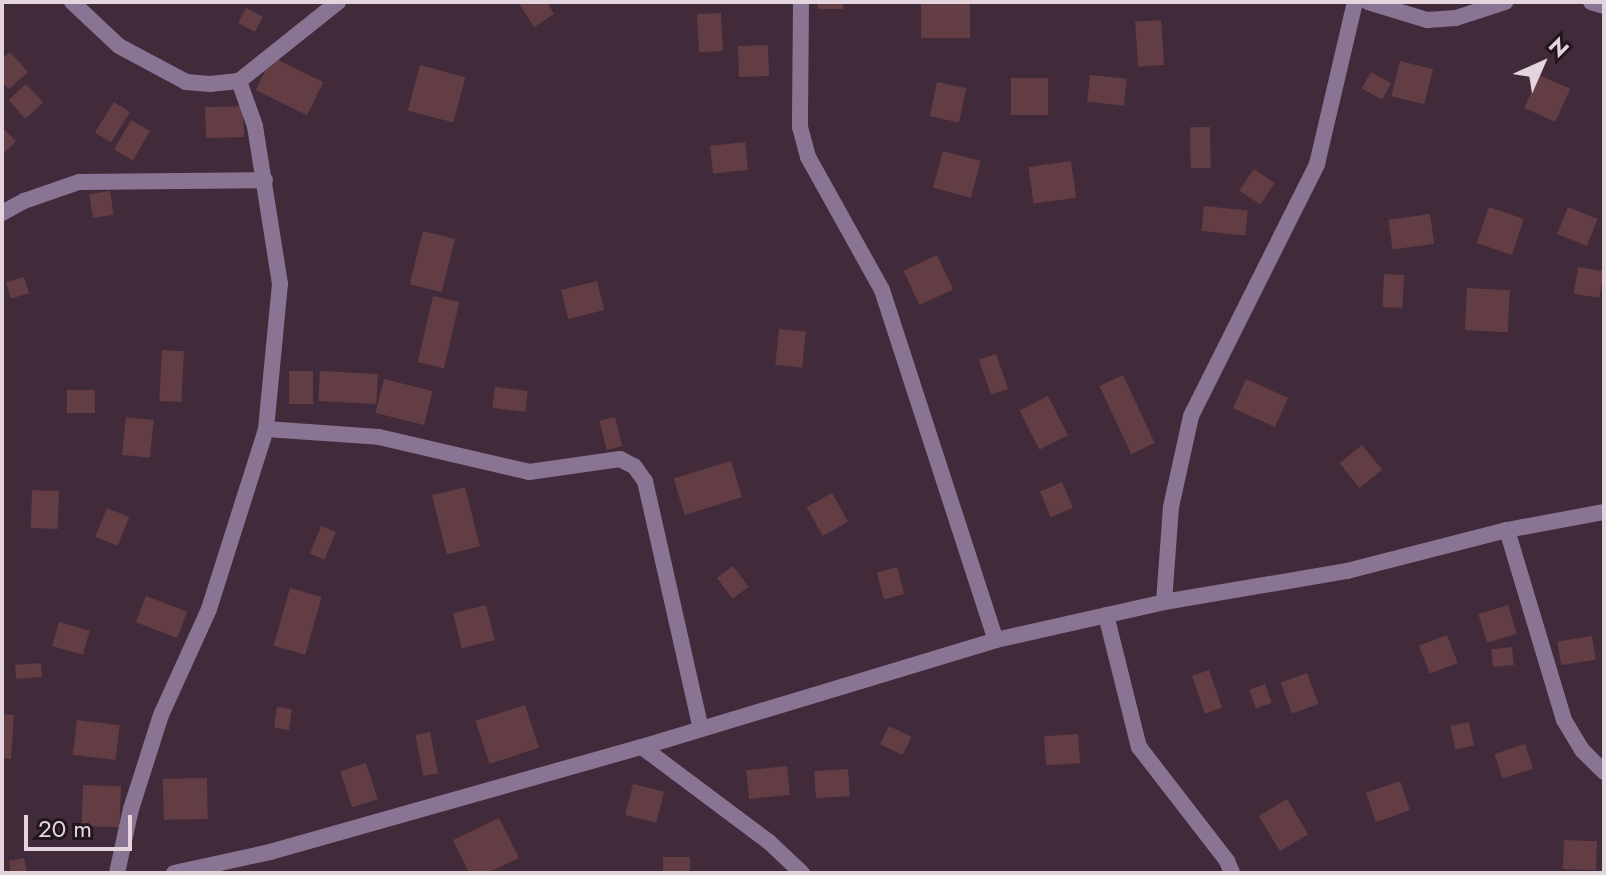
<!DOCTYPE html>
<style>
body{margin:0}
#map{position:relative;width:1606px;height:875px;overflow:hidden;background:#412a39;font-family:Jost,sans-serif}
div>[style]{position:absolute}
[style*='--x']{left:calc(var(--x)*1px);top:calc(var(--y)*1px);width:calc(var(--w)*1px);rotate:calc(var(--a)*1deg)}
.building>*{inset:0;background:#623d44;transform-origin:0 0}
.minor>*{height:16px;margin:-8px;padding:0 8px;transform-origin:8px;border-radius:8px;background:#897593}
span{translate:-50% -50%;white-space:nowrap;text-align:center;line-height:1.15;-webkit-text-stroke:8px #21161d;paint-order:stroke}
.frame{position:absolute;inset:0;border:4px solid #e3d4dd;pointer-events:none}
.north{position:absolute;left:1502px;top:24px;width:80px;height:80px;-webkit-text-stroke:6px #21161d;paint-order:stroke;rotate:45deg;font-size:22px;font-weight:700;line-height:32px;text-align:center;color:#e3d4dd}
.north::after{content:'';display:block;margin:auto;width:28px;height:36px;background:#e3d4dd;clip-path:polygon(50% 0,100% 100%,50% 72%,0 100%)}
.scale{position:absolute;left:24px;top:815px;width:108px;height:36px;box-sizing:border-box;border:4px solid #e3d4dd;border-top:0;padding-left:10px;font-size:24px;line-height:28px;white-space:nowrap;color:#e3d4dd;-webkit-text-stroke:6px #21161d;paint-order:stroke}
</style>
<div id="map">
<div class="building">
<div style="clip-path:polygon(518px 2px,547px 2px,554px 14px,534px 27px)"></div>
<div style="left:818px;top:2px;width:25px;height:7px"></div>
<div style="left:921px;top:2px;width:49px;height:36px"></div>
<div style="left:246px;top:8px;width:19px;height:17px;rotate:28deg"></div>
<div style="left:721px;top:13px;width:38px;height:24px;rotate:87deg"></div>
<div style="left:1161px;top:20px;width:45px;height:26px;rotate:86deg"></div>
<div style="left:768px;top:45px;width:31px;height:30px;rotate:88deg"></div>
<div style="clip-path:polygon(10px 52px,28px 72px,9px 89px,2px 82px,2px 59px)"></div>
<div style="left:272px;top:57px;width:57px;height:37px;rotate:26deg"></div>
<div style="left:1400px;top:61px;width:34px;height:36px;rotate:14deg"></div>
<div style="left:420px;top:65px;width:47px;height:47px;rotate:15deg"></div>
<div style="left:1371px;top:72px;width:23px;height:19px;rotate:29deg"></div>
<div style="left:1090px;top:75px;width:37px;height:27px;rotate:6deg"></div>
<div style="left:1539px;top:75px;width:34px;height:36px;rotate:24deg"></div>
<div style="left:1011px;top:78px;width:37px;height:37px"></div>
<div style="left:937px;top:82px;width:30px;height:35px;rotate:12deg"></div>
<div style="left:26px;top:84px;width:25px;height:24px;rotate:47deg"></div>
<div style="left:114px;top:102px;width:19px;height:36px;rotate:32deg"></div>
<div style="left:243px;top:106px;width:31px;height:38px;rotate:88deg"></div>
<div style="left:131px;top:120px;width:22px;height:34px;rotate:30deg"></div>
<div style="clip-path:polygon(2px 127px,16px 141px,2px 155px)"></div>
<div style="left:1210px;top:127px;width:41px;height:20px;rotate:89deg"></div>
<div style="left:745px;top:142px;width:28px;height:35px;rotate:84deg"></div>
<div style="left:943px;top:151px;width:39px;height:38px;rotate:15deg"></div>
<div style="left:1071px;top:161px;width:37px;height:43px;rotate:82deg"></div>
<div style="left:1254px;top:169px;width:25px;height:26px;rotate:34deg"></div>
<div style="left:110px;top:191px;width:24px;height:21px;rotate:81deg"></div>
<div style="left:1204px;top:206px;width:44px;height:25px;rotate:6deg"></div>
<div style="left:1489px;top:207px;width:37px;height:38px;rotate:19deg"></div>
<div style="left:1568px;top:207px;width:32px;height:29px;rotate:22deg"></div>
<div style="left:1430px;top:214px;width:30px;height:42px;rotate:82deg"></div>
<div style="left:423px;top:231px;width:33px;height:55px;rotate:14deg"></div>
<div style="left:937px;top:255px;width:38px;height:37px;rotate:65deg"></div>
<div style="left:1578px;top:267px;width:26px;height:27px;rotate:9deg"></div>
<div style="left:1384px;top:274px;width:20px;height:33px;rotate:3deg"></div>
<div style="left:24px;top:277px;width:17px;height:19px;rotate:73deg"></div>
<div style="left:597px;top:281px;width:30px;height:37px;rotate:76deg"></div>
<div style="left:1467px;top:288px;width:43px;height:42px;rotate:3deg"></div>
<div style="left:433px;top:296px;width:27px;height:68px;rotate:13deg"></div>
<div style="left:779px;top:329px;width:27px;height:36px;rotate:6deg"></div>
<div style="left:162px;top:350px;width:22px;height:51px;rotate:3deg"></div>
<div style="left:996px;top:354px;width:37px;height:18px;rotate:71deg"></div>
<div style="left:289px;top:371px;width:24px;height:33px"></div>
<div style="left:320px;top:371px;width:58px;height:30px;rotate:3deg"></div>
<div style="left:1123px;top:375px;width:75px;height:26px;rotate:65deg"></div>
<div style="left:384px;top:379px;width:50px;height:35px;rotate:14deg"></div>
<div style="left:1246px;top:379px;width:46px;height:32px;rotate:24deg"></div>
<div style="left:495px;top:387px;width:33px;height:21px;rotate:7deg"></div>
<div style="left:67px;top:390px;width:28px;height:23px"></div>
<div style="left:1048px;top:396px;width:44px;height:32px;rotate:63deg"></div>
<div style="left:126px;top:417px;width:28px;height:38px;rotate:6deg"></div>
<div style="left:615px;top:417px;width:30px;height:16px;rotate:76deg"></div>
<div style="left:1362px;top:445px;width:32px;height:29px;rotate:51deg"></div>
<div style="left:731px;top:461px;width:38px;height:60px;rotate:73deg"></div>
<div style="left:1062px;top:482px;width:28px;height:24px;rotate:67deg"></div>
<div style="left:465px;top:487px;width:61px;height:34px;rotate:76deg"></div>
<div style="left:32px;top:490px;width:27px;height:38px;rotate:2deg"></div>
<div style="left:832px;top:493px;width:33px;height:29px;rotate:61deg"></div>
<div style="left:107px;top:508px;width:24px;height:31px;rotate:22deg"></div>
<div style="left:321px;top:526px;width:16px;height:30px;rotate:22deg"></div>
<div style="left:733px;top:566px;width:26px;height:20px;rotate:53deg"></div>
<div style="left:897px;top:567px;width:28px;height:21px;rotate:75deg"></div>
<div style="left:290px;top:588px;width:33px;height:60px;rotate:16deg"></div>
<div style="left:146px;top:596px;width:44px;height:28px;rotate:21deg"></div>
<div style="left:486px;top:605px;width:36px;height:34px;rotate:76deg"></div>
<div style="left:1508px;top:605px;width:30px;height:31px;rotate:73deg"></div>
<div style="left:59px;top:622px;width:32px;height:25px;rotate:16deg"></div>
<div style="left:1447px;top:635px;width:30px;height:30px;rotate:69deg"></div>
<div style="left:1592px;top:636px;width:24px;height:35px;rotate:81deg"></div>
<div style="left:1512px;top:647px;width:18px;height:21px;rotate:84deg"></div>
<div style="left:41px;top:663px;width:14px;height:26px;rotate:86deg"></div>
<div style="left:1209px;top:670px;width:40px;height:18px;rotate:71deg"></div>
<div style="left:1307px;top:673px;width:33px;height:28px;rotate:70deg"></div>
<div style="left:1265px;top:684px;width:20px;height:17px;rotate:70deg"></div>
<div style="left:525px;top:705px;width:45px;height:52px;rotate:72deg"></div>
<div style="left:277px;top:707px;width:15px;height:21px;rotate:8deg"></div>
<div style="clip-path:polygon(2px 714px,14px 715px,11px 759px,2px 758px)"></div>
<div style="left:77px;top:720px;width:43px;height:35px;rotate:7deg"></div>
<div style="left:1469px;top:722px;width:24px;height:19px;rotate:78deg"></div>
<div style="left:889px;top:726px;width:25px;height:20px;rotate:26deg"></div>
<div style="left:430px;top:732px;width:42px;height:15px;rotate:79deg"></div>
<div style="left:1078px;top:734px;width:29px;height:34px;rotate:86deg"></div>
<div style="left:1525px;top:744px;width:26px;height:32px;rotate:72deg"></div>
<div style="left:366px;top:763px;width:38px;height:27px;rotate:72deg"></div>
<div style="left:787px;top:766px;width:29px;height:41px;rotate:84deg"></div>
<div style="left:848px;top:769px;width:27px;height:34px;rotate:86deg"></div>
<div style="left:207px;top:778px;width:41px;height:44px;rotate:89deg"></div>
<div style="left:1400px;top:781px;width:31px;height:36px;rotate:71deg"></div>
<div style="left:633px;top:784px;width:32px;height:32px;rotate:14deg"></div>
<div style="left:83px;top:785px;width:38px;height:41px;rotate:2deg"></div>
<div style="left:1287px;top:799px;width:41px;height:33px;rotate:59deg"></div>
<div style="clip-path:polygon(499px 818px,519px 858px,487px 873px,469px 873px,453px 840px)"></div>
<div style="left:1564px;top:840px;width:33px;height:29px;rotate:2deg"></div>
<div style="left:663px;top:857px;width:27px;height:16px"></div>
<div style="clip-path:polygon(24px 858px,27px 873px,11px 873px,9px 861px)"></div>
</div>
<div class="minor">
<div style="--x:72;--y:2;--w:64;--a:43.1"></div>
<div style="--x:119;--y:46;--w:76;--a:28.2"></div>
<div style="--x:186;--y:82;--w:24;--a:5"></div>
<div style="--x:210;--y:84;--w:29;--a:-6"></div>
<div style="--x:801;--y:2;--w:125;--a:90.5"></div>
<div style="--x:800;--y:127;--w:31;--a:75"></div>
<div style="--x:808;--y:157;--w:152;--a:60.9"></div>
<div style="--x:882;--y:290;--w:368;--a:72"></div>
<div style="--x:1368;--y:2;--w:62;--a:17"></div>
<div style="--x:1427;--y:20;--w:29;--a:-4"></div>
<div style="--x:1456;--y:18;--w:52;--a:-18.1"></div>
<div style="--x:1591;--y:2;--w:14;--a:17"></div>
<div style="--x:2;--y:213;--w:25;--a:-29"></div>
<div style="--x:24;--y:201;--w:58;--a:-19.1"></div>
<div style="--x:79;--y:182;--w:186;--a:-0.6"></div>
<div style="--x:266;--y:429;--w:113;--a:4"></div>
<div style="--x:379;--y:437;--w:154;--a:13.1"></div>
<div style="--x:529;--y:472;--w:92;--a:-8.1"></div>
<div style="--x:620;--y:459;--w:16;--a:27"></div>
<div style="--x:634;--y:466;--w:19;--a:54"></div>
<div style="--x:645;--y:481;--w:254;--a:77.3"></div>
<div style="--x:1507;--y:530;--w:198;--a:73.3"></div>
<div style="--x:1564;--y:720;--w:35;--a:59"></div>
<div style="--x:1582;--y:750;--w:31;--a:45"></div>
<div style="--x:1164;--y:602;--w:95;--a:-85.8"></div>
<div style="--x:1171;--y:507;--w:93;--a:-77.6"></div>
<div style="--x:1191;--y:416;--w:282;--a:-63.4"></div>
<div style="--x:1317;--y:164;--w:166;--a:-76.8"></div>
<div style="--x:1106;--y:615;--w:136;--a:76"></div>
<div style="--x:1139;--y:747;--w:144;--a:52.3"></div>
<div style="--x:1227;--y:861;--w:13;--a:67"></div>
<div style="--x:642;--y:747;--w:159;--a:36.8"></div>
<div style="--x:769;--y:842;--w:45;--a:43.2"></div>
<div style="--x:117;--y:873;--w:66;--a:-77.7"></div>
<div style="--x:131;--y:809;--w:99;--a:-72.3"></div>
<div style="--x:161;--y:715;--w:116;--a:-65.6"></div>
<div style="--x:209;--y:609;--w:189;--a:-72.4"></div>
<div style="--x:266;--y:429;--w:146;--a:-84.5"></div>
<div style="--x:280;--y:284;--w:160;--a:-99"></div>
<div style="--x:255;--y:126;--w:48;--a:-109.6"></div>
<div style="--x:239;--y:81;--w:127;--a:-38.6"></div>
<div style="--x:174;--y:873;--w:98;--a:-12.3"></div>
<div style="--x:270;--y:852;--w:387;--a:-15.8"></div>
<div style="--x:642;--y:747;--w:370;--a:-16.8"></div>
<div style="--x:996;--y:640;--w:172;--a:-12.7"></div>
<div style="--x:1164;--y:602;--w:186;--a:-9.6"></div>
<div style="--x:1347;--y:571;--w:165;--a:-14.4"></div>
<div style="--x:1507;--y:530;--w:99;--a:-10.5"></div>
</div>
<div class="frame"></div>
<div class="north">N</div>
<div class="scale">20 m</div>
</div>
